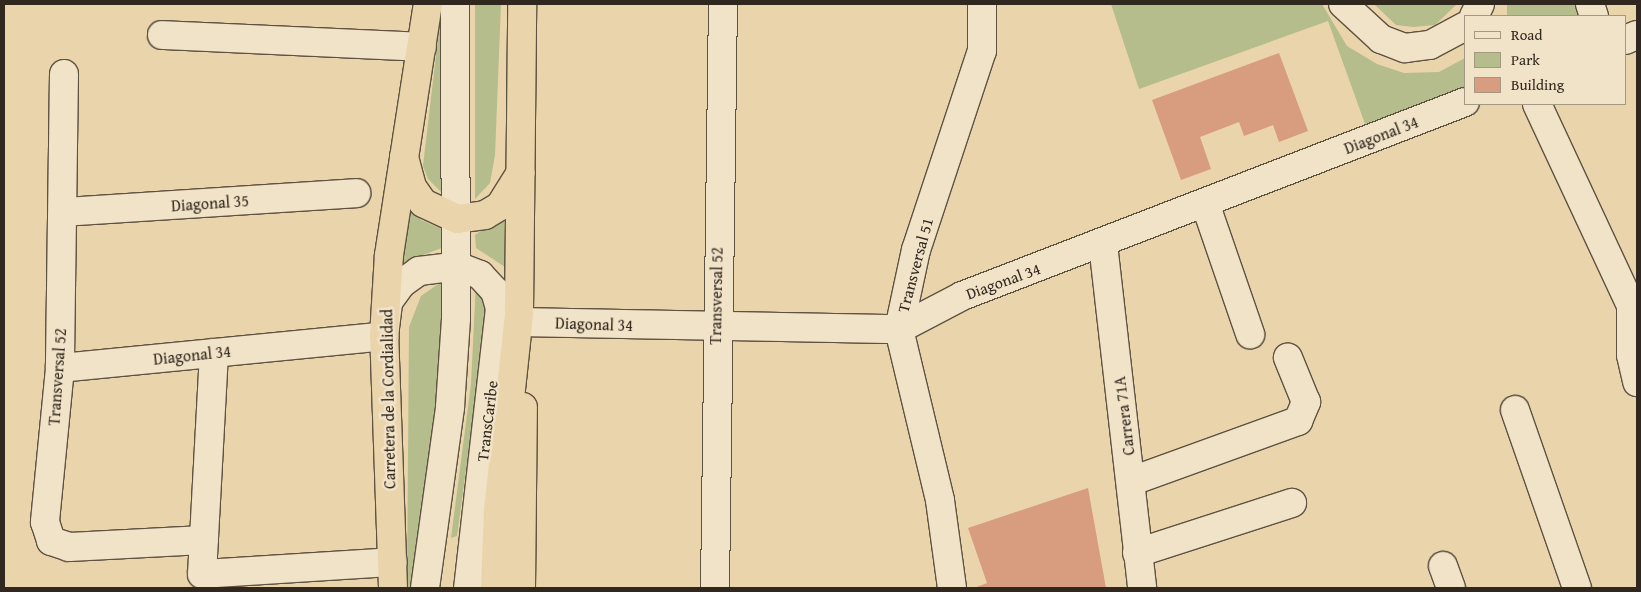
<!DOCTYPE html>
<style>
body{margin:0}
#map{position:relative;width:1641px;height:592px;overflow:hidden;background:#ead4ab;font-family:"Gentium Book Plus",serif}
div>[style]{position:absolute}
[style*='--x']{left:calc(var(--x)*1px);top:calc(var(--y)*1px);width:calc(var(--w)*1px);rotate:calc(var(--a)*1deg)}
.green>*{inset:0;background:#b4bd8b;transform-origin:0 0}
.building>*{inset:0;background:#d89d7e}
.roads{filter:drop-shadow(1px 0 #5e5241) drop-shadow(-1px 0 #5e5241) drop-shadow(0 1px #5e5241) drop-shadow(0 -1px #5e5241)}
.minor>*{height:28px;margin:-14px;padding:0 14px;transform-origin:14px;border-radius:14px;background:#f1e3c8}
.highway>*{height:28px;margin:-14px;padding:0 14px;transform-origin:14px;border-radius:14px;background:#ead4ab}
span{translate:-50% -50%;white-space:nowrap;text-align:center;line-height:1.15;-webkit-text-stroke:5px #f1e3c8;paint-order:stroke}
.street-label{font-size:16px;color:#30271e}
.frame{position:absolute;inset:0;border:5px solid #30271e;pointer-events:none}
.legend{position:absolute;left:1464px;top:15px;width:162px;height:90px;box-sizing:border-box;background:#f1e3c8;border:1px solid #a49884;margin:0;padding:6px 9px;list-style:none;font-size:15px;color:#30271e}
.legend li{display:flex;align-items:center;gap:10px;height:25px}
.legend b{width:25px;border:1px solid #a49884}
</style>
<div id="map">
<div class="green">
<div style="clip-path:polygon(442px 4px,446px 197px,428px 179px,423px 166px)"></div>
<div style="clip-path:polygon(475px 4px,501px 4px,495px 155px,490px 183px,475px 199px)"></div>
<div style="clip-path:polygon(1111px 4px,1322px 4px,1347px 46px,1377px 64px,1404px 73px,1439px 72px,1465px 58px,1465px 88px,1365px 124px,1328px 21px,1139px 89px)"></div>
<div style="clip-path:polygon(1374px 4px,1457px 4px,1435px 25px,1413px 27px,1396px 25px)"></div>
<div style="left:1507px;top:4px;width:71px;height:13px"></div>
<div style="clip-path:polygon(407px 202px,421px 220px,447px 231px,447px 246px,402px 263px)"></div>
<div style="clip-path:polygon(510px 210px,508px 269px,476px 248px,475px 235px)"></div>
<div style="clip-path:polygon(444px 280px,443px 385px,417px 586px,407px 587px,409px 327px,421px 296px)"></div>
<div style="clip-path:polygon(476px 282px,496px 318px,473px 418px,457px 536px,451px 538px,471px 384px)"></div>
</div>
<div class="building">
<div style="clip-path:polygon(1279px 53px,1308px 131px,1279px 142px,1273px 125px,1244px 136px,1239px 122px,1200px 137px,1211px 169px,1181px 180px,1152px 100px)"></div>
<div style="clip-path:polygon(1088px 488px,1106px 588px,974px 588px,987px 583px,968px 528px)"></div>
</div>
<div class="roads">
<div class="minor">
<div style="--x:1343;--y:4;--w:52;--a:42.6"></div>
<div style="--x:1381;--y:39;--w:26;--a:21"></div>
<div style="--x:1405;--y:48;--w:25;--a:-7"></div>
<div style="--x:1430;--y:45;--w:40;--a:-28"></div>
<div style="--x:1590;--y:4;--w:13;--a:72"></div>
<div style="--x:1474;--y:16;--w:13;--a:-63"></div>
<div style="--x:162;--y:35;--w:260;--a:2.6"></div>
<div style="--x:1625;--y:40;--w:13;--a:-23"></div>
<div style="--x:64;--y:74;--w:294;--a:90.8"></div>
<div style="--x:60;--y:368;--w:155;--a:95.6"></div>
<div style="--x:45;--y:522;--w:20;--a:72"></div>
<div style="--x:51;--y:541;--w:19;--a:18"></div>
<div style="--x:69;--y:547;--w:135;--a:-3"></div>
<div style="--x:1537;--y:104;--w:223;--a:65"></div>
<div style="--x:1631;--y:306;--w:49;--a:90"></div>
<div style="--x:1631;--y:355;--w:28;--a:77"></div>
<div style="--x:1205;--y:203;--w:139;--a:71"></div>
<div style="--x:64;--y:212;--w:293;--a:-3.7"></div>
<div style="--x:1103;--y:244;--w:346;--a:83.5"></div>
<div style="--x:519;--y:322;--w:380;--a:1.1"></div>
<div style="--x:899;--y:329;--w:71;--a:-27.6"></div>
<div style="--x:962;--y:296;--w:539;--a:-21.09"></div>
<div style="--x:214;--y:353;--w:221;--a:93.1"></div>
<div style="--x:202;--y:574;--w:191;--a:-3.6"></div>
<div style="--x:60;--y:368;--w:326;--a:-5.6"></div>
<div style="--x:384;--y:336;--w:34;--a:-83"></div>
<div style="--x:388;--y:302;--w:22;--a:-54"></div>
<div style="--x:401;--y:284;--w:22;--a:-36"></div>
<div style="--x:419;--y:271;--w:38;--a:-7"></div>
<div style="--x:457;--y:266;--w:25;--a:21"></div>
<div style="--x:480;--y:275;--w:22;--a:47"></div>
<div style="--x:495;--y:291;--w:18;--a:74"></div>
<div style="--x:500;--y:308;--w:282;--a:96.5"></div>
<div style="--x:1515;--y:410;--w:188;--a:70.8"></div>
<div style="--x:1132;--y:481;--w:177;--a:-19.9"></div>
<div style="--x:1298;--y:421;--w:21;--a:-67"></div>
<div style="--x:1306;--y:402;--w:48;--a:-112.2"></div>
<div style="--x:1137;--y:553;--w:163;--a:-17.9"></div>
<div style="--x:1443;--y:566;--w:23;--a:70"></div>
<div style="--x:425;--y:588;--w:183;--a:-82.1"></div>
<div style="--x:450;--y:407;--w:89;--a:-86.1"></div>
<div style="--x:456;--y:318;--w:314;--a:-90.2"></div>
<div style="--x:715;--y:588;--w:584;--a:-89.22"></div>
<div style="--x:952;--y:588;--w:89;--a:-97.8"></div>
<div style="--x:940;--y:500;--w:176;--a:-103.5"></div>
<div style="--x:899;--y:329;--w:81;--a:-77.9"></div>
<div style="--x:916;--y:250;--w:210;--a:-71.7"></div>
<div style="--x:982;--y:51;--w:47;--a:-90"></div>
</div>
<div class="highway">
<div style="--x:404;--y:157;--w:31;--a:75"></div>
<div style="--x:412;--y:187;--w:19;--a:55"></div>
<div style="--x:423;--y:203;--w:38;--a:25"></div>
<div style="--x:457;--y:219;--w:28;--a:-8"></div>
<div style="--x:485;--y:215;--w:17;--a:-31"></div>
<div style="--x:500;--y:206;--w:39;--a:-58"></div>
<div style="--x:393;--y:588;--w:252;--a:-92"></div>
<div style="--x:384;--y:336;--w:81;--a:-86.5"></div>
<div style="--x:389;--y:255;--w:254;--a:-81.2"></div>
<div style="--x:495;--y:588;--w:77;--a:-87.8"></div>
<div style="--x:498;--y:511;--w:199;--a:-83.9"></div>
<div style="--x:519;--y:313;--w:309;--a:-89.4"></div>
<div style="--x:521;--y:588;--w:181;--a:-89.4"></div>
</div>
</div>
<div class="street-label">
<span style="left:1381px;top:135px;rotate:-21deg">Diagonal 34</span>
<span style="left:210px;top:203px;rotate:-4deg">Diagonal 35</span>
<span style="left:915px;top:265px;rotate:-75deg">Transversal 51</span>
<span style="left:1003px;top:281px;rotate:-20deg">Diagonal 34</span>
<span style="left:716px;top:296px;rotate:-89deg">Transversal 52</span>
<span style="left:594px;top:324px;rotate:2deg">Diagonal 34</span>
<span style="left:192px;top:355px;rotate:-6deg">Diagonal 34</span>
<span style="left:57px;top:377px;rotate:-86deg">Transversal 52</span>
<span style="left:388px;top:399px;rotate:-91deg">Carretera de la Cordialidad</span>
<span style="left:1124px;top:416px;rotate:-97deg">Carrera 71A</span>
<span style="left:487px;top:421px;rotate:-83deg">TransCaribe</span>
</div>
<div class="frame"></div>
<ul class="legend">
<li><b style="height:6px;background:#f1e3c8"></b>Road</li>
<li><b style="height:14px;background:#b4bd8b"></b>Park</li>
<li><b style="height:14px;background:#d89d7e"></b>Building</li>
</ul>
</div>
